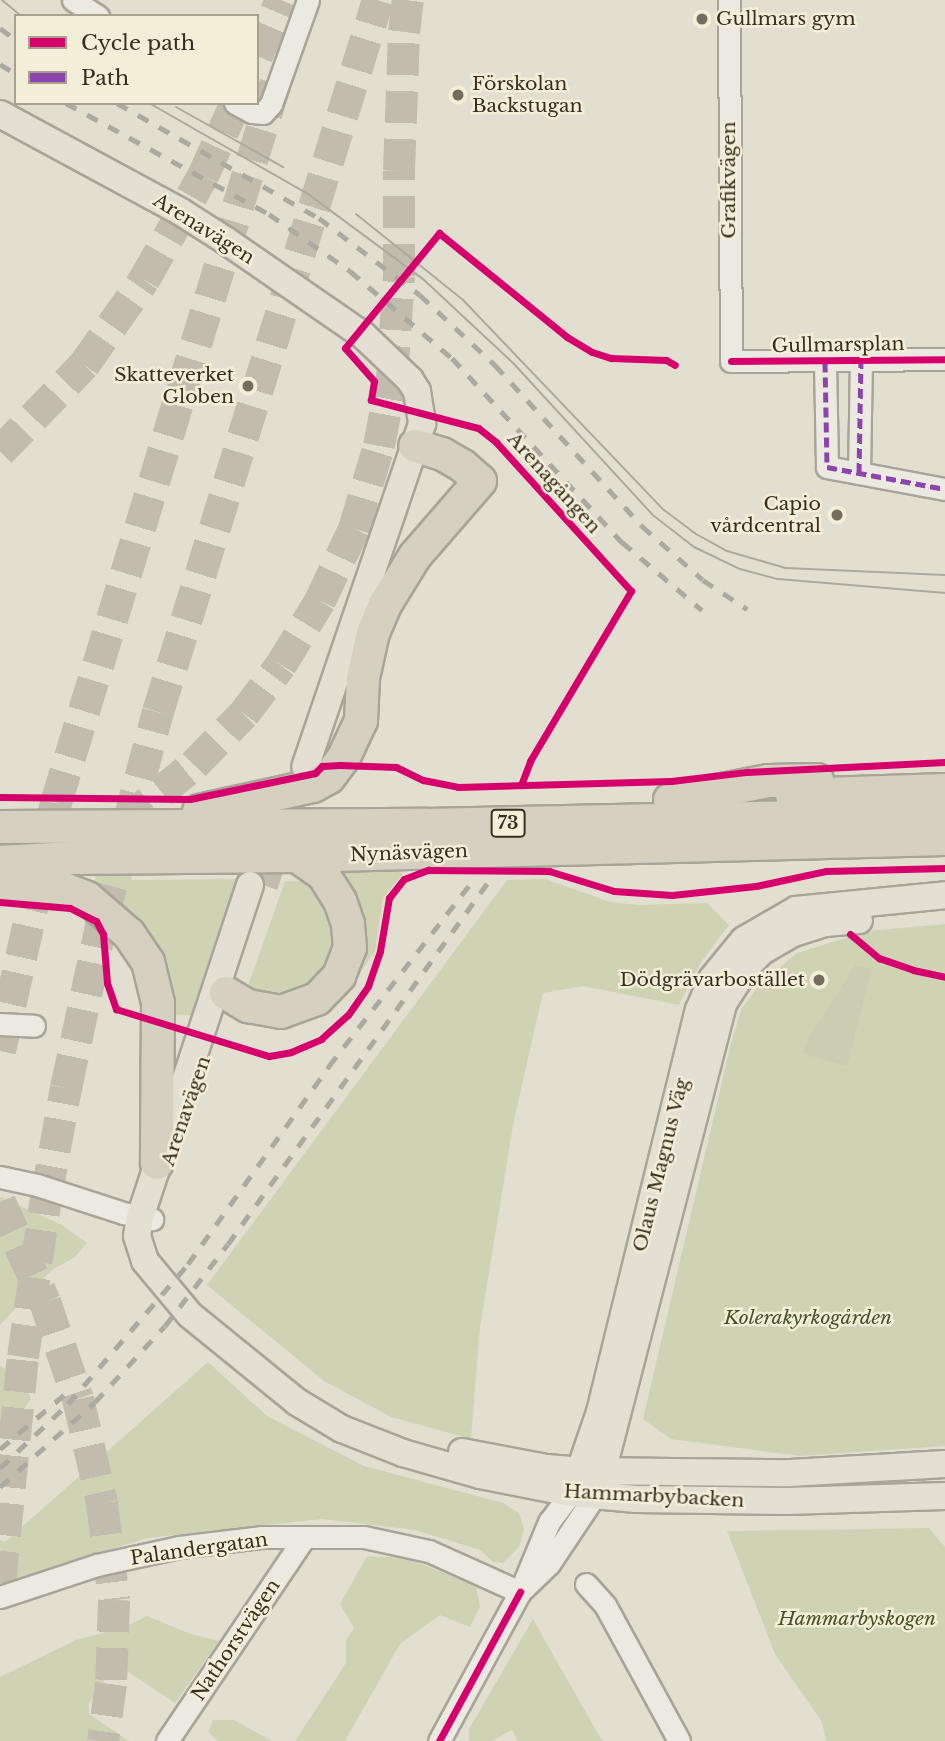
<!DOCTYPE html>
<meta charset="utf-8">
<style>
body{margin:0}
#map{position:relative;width:945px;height:1741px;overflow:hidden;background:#e3dfd0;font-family:"Libre Baskerville",serif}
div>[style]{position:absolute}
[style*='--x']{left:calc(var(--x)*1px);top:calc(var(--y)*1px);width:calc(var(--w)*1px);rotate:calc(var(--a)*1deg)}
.green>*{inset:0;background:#cfd3b4}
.cemetery>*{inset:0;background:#cbcdb3}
.major-tunnel>*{height:26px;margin-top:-13px;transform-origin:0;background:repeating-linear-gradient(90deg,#c1bcad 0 26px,transparent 0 39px)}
.highway-tunnel>*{height:32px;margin-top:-16px;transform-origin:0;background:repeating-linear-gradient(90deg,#c1bcad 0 32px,transparent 0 48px)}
.roads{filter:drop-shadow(2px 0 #a9a499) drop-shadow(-2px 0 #a9a499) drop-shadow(0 2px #a9a499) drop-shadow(0 -2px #a9a499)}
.minor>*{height:21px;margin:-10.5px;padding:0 10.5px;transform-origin:10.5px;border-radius:10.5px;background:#ece9e1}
.major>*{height:26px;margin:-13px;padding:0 13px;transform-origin:13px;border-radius:13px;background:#e3e0d3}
.highway>*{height:32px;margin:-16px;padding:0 16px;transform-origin:16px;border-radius:16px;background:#d6d0c1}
.tram>*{height:2px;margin:-1px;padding:0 1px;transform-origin:1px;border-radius:1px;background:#aca9a1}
.rail>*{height:5px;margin-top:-2.5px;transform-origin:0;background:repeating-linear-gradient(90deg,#aca9a1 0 12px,transparent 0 24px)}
.quiet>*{height:5px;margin-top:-2.5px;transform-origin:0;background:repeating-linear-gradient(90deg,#8e44ad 0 10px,transparent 0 15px)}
.cycleway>*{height:7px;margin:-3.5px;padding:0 3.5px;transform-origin:3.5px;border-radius:3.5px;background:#d6006c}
.dots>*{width:19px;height:19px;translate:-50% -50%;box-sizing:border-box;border:4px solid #f3eed8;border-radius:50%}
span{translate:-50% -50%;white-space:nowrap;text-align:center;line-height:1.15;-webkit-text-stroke:5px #f3eed8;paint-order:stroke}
.shield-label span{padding:2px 5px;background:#f3eed8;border:2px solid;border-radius:5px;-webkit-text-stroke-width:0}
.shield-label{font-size:18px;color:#382e21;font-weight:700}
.poi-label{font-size:19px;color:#382e21}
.left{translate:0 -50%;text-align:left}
.right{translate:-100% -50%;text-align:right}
.street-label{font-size:19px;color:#382e21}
.park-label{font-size:19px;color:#445229;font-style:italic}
.legend{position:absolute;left:14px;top:14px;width:245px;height:91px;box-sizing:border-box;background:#f3eed8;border:2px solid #a8a18f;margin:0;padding:9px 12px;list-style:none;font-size:21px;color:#382e21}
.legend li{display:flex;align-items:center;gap:14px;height:35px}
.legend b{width:35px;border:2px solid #a8a18f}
</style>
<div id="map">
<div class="green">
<div style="clip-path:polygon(396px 870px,403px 874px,383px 898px,375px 951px,355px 980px,349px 978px,336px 875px,346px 871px)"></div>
<div style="clip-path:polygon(97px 872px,130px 872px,132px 880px,238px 879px,191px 1015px,171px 1015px,105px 894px,94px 883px)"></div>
<div style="clip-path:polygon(545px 879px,610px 902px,639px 905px,707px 903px,729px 925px,701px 962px,679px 1005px,583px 986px,543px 993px,514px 1120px,480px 1327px,471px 1439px,391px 1417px,324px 1381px,207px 1285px,507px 880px)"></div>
<div style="clip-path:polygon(285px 881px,306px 881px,318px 886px,340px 946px,311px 990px,280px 998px,254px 992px,248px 986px)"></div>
<div style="clip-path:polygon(945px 924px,945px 1446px,800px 1456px,671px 1439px,643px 1419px,732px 1039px,742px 1008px,761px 983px,797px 953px,868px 931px)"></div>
<div style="clip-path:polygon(0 1197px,62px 1225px,87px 1243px,75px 1257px,52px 1270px,0 1325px)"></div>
<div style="clip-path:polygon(208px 1362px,267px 1416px,364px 1466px,503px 1503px,519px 1513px,524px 1529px,519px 1547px,503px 1563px,493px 1562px,480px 1550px,415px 1530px,322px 1519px,147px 1538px,0 1585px,0 1540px,5px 1542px)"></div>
<div style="clip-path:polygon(0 1366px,22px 1378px,31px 1399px,18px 1417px,0 1431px)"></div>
<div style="clip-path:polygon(929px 1528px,945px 1547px,945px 1741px,826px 1741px,822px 1722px,775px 1654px,727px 1531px)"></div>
<div style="clip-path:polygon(367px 1556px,406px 1558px,447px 1574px,476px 1587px,480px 1607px,470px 1627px,440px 1615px,400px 1644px,345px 1741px,295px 1741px,346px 1663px,346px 1640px,354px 1628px,340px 1604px)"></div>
<div style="clip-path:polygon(147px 1616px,191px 1634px,219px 1641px,175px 1703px,124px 1669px,111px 1671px,89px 1703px,89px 1714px,129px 1741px,0 1741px,0 1677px,76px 1640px,125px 1627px)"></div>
<div style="clip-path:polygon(533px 1619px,602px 1741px,518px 1741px,512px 1730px,492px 1741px,469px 1741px,469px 1729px)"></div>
<div style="clip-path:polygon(213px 1720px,234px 1720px,272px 1741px,218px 1741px,208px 1732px)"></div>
</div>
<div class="cemetery">
<div style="clip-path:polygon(855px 965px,872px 969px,847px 1066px,803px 1054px,806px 1043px)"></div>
</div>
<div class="major-tunnel">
<div style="--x:265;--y:886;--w:117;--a:-71.6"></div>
</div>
<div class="highway-tunnel">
<div style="--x:257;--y:56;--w:61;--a:-66.8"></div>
<div style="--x:0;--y:452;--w:121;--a:-46"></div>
<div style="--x:84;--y:365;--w:104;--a:-54.8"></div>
<div style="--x:144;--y:280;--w:120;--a:-60.4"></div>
<div style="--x:203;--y:176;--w:80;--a:-65.7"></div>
<div style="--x:124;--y:822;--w:90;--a:-39.2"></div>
<div style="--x:194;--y:765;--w:71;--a:-45.6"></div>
<div style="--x:244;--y:714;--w:61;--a:-52.9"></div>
<div style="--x:281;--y:665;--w:75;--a:-58.6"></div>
<div style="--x:320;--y:601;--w:80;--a:-64.7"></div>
<div style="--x:354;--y:529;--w:87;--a:-73.2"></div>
<div style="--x:379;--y:446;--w:69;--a:-79.2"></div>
<div style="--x:392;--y:378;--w:102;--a:-86.1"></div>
<div style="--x:399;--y:276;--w:105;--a:-90"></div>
<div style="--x:399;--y:171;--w:139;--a:-87.9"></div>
<div style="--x:404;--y:32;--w:32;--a:-83"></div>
<div style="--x:0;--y:1051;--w:254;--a:-77.3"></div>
<div style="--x:56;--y:803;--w:754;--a:-73.03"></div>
<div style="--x:0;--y:1202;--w:110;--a:65.8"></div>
<div style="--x:45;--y:1302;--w:102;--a:71.2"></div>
<div style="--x:78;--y:1399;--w:107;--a:77"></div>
<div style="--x:102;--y:1503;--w:98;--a:82.9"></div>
<div style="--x:114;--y:1600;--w:84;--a:92"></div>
<div style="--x:111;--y:1684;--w:58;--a:98"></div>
<div style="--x:0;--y:1583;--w:227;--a:-84.2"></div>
<div style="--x:23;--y:1357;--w:161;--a:-81.8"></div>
<div style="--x:46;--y:1198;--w:112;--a:-79.7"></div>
<div style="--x:66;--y:1088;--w:175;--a:-77.8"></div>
<div style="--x:103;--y:917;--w:212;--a:-75"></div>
<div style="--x:158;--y:712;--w:745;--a:-72.83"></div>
</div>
<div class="roads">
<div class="minor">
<div style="--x:73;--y:0;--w:30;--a:33"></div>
<div style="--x:729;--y:0;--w:361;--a:89.7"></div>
<div style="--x:731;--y:361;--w:214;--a:-0.5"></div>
<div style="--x:235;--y:103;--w:19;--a:28"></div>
<div style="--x:252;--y:112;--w:11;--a:5"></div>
<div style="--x:263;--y:113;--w:12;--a:-48"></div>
<div style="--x:271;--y:104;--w:110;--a:-70.4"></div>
<div style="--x:825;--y:362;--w:105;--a:88.9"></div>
<div style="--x:827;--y:467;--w:120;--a:10.6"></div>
<div style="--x:859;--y:473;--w:112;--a:-89"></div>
<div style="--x:0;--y:1024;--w:34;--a:3"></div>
<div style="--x:0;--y:1177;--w:38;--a:12"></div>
<div style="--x:37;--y:1185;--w:90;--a:18"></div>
<div style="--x:123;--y:1213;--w:30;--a:12"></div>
<div style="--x:586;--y:1584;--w:28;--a:48"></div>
<div style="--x:605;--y:1605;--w:155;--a:61.4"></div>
<div style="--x:524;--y:1588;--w:35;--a:-44"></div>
<div style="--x:549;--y:1564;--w:83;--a:-56.3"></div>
<div style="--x:0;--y:1597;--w:102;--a:-18.3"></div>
<div style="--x:97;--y:1565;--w:84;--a:-12.4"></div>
<div style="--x:179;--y:1547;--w:84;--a:-6.9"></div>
<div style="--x:262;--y:1537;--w:102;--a:0"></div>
<div style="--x:364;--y:1537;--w:66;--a:12.2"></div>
<div style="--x:429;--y:1551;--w:100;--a:24.3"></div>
<div style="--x:167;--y:1741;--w:245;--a:-56"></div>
<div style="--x:439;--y:1741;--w:170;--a:-61.5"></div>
<div style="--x:520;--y:1592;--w:76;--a:-67.5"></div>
<div style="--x:549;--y:1522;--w:36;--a:-53"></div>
</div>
<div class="major">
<div style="--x:0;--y:114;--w:206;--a:28.4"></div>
<div style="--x:181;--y:212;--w:52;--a:32.5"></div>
<div style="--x:225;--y:240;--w:169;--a:34.6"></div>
<div style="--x:364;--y:336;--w:64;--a:43.7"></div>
<div style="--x:410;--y:380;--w:13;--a:58"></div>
<div style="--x:417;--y:391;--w:33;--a:81"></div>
<div style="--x:422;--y:424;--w:362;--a:108.8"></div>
<div style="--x:250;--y:885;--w:350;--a:108.3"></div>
<div style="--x:140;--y:1217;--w:19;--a:99"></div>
<div style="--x:137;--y:1236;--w:26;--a:72"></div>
<div style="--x:145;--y:1261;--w:70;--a:50.2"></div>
<div style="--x:190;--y:1315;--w:138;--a:39.1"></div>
<div style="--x:297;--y:1402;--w:52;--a:31"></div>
<div style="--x:342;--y:1429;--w:66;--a:21.5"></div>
<div style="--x:403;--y:1453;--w:80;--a:15.9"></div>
<div style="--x:480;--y:1475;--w:93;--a:11.2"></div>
<div style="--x:571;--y:1493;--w:65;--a:5.3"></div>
<div style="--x:636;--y:1499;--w:151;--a:0.8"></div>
<div style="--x:787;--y:1501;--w:158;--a:-1.8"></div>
<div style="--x:462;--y:1452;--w:86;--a:10.7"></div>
<div style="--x:547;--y:1468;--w:35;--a:5"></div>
<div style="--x:582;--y:1471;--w:208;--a:0.6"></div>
<div style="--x:790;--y:1473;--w:155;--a:-3.3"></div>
<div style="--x:599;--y:1484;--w:498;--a:-75.5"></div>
<div style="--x:724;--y:1002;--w:44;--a:-57"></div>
<div style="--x:748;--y:965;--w:20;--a:-45"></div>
<div style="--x:762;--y:951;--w:34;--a:-30"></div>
<div style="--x:791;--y:934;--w:36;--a:-18"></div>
<div style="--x:825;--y:923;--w:34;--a:-5"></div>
<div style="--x:575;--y:1485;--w:77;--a:-71.1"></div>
<div style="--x:600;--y:1412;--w:414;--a:-76.2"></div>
<div style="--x:699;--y:1010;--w:34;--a:-67"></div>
<div style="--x:712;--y:979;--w:50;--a:-50.6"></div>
<div style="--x:744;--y:940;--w:60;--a:-30"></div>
<div style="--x:796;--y:910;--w:150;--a:-5.7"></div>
</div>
<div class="highway">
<div style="--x:792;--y:795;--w:153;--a:-1.9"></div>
<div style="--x:670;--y:800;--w:100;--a:-11"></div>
<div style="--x:768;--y:781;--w:49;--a:-1.2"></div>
<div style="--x:199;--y:811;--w:117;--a:-12.4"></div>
<div style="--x:313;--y:786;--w:18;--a:-29"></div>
<div style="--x:329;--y:777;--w:25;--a:-53"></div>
<div style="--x:344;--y:757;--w:40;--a:-65"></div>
<div style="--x:361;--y:721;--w:43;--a:-87.3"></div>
<div style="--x:363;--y:678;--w:46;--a:-77.5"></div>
<div style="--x:373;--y:633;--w:33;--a:-67"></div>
<div style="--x:386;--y:603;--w:55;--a:-58.3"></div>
<div style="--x:415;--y:556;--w:99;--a:-49.1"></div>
<div style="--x:480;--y:481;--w:23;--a:-139"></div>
<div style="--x:463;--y:466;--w:24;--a:-150"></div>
<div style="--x:442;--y:454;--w:28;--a:-163"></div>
<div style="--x:0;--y:827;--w:427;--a:-0.3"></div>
<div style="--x:427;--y:825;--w:518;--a:-1.22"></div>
<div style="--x:0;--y:862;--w:72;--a:-3.2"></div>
<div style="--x:72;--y:858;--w:225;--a:-0.5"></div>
<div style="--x:297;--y:856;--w:648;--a:-1.5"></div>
<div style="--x:0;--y:887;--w:64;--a:1.8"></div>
<div style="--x:64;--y:889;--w:25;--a:21"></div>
<div style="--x:87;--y:898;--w:55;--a:40.6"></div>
<div style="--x:129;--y:934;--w:34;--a:56"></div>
<div style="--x:148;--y:962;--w:42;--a:76.3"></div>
<div style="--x:158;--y:1003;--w:160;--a:90.4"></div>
<div style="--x:226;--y:993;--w:26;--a:31"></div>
<div style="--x:248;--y:1006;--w:34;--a:10"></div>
<div style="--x:281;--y:1012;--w:38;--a:-20"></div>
<div style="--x:317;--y:999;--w:32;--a:-46"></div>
<div style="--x:339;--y:976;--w:30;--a:-69"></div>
<div style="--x:350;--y:948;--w:24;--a:-95"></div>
<div style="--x:348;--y:924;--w:24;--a:-109"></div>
<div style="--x:340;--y:901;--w:31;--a:-122"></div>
<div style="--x:324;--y:875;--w:33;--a:-145"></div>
</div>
</div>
<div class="tram">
<div style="--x:2;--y:0;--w:25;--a:40"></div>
<div style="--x:149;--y:103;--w:183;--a:29.8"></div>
<div style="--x:308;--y:194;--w:143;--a:36.5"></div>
<div style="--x:423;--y:279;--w:125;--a:43"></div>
<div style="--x:514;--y:364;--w:207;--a:47.4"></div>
<div style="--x:654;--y:516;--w:51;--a:37.8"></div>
<div style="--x:694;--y:547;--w:51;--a:25.6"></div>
<div style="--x:740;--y:569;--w:39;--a:15"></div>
<div style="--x:778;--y:579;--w:168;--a:4.8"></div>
<div style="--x:176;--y:107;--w:123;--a:29.3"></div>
<div style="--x:356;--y:214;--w:137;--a:38.8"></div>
<div style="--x:463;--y:300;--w:291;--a:46.3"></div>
<div style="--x:664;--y:510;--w:40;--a:37"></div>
<div style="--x:696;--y:534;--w:35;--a:29"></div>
<div style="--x:727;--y:551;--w:61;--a:16.1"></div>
<div style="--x:786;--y:568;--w:159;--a:2.5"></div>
</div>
<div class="rail">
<div style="--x:0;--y:28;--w:20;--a:37"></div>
<div style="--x:0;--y:64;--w:19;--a:32"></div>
<div style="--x:66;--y:103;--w:231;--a:28.7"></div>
<div style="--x:269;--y:214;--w:99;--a:35.1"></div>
<div style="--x:350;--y:271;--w:134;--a:40.5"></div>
<div style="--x:452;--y:358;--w:251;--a:47.3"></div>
<div style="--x:622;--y:542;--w:105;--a:40.4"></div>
<div style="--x:117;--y:103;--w:232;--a:29.7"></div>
<div style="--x:319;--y:218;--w:127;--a:37.3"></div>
<div style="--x:420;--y:295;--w:103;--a:43"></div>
<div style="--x:495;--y:365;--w:218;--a:47.6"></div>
<div style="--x:642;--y:526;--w:81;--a:41.5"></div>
<div style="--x:703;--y:580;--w:53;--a:33.4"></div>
<div style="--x:0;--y:1449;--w:84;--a:-40.2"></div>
<div style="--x:0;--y:1468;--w:93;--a:-43.3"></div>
<div style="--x:68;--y:1404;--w:184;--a:-49.4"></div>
<div style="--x:188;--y:1264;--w:243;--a:-54.5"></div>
<div style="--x:329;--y:1066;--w:232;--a:-52.2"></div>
<div style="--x:0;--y:1487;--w:127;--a:-41.8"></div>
<div style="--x:95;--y:1402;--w:103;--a:-47.4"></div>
<div style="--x:165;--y:1326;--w:103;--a:-52.5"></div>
<div style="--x:228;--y:1244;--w:444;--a:-54.3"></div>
</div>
<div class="quiet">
<div style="--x:825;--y:362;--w:105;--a:88.9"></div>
<div style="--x:827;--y:467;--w:120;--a:10.6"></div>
<div style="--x:859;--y:473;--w:112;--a:-89"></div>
</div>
<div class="cycleway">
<div style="--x:731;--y:361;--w:214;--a:-0.5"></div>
<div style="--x:521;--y:785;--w:26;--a:-69"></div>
<div style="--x:530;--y:761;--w:198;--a:-59.3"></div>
<div style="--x:631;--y:591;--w:201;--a:-132.2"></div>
<div style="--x:496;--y:442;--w:23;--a:-142"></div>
<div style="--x:478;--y:428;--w:111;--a:-165.3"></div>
<div style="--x:371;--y:400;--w:19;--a:-81"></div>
<div style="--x:374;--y:381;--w:44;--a:-131.3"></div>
<div style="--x:345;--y:348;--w:149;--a:-50.7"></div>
<div style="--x:439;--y:233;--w:165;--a:39.1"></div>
<div style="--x:567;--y:337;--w:29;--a:31"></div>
<div style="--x:592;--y:352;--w:20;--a:18"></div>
<div style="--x:611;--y:358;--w:55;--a:2.1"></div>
<div style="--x:666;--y:360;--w:10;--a:29"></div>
<div style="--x:0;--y:797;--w:190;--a:0.6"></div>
<div style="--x:190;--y:799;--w:128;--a:-11.7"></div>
<div style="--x:315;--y:773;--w:10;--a:-45"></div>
<div style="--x:322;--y:766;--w:18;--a:-3"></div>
<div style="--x:340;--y:765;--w:56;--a:2"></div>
<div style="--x:396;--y:767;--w:30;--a:26"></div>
<div style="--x:423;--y:780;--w:36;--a:11"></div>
<div style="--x:458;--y:787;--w:213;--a:-1.6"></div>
<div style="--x:671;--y:781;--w:77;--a:-6.8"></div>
<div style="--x:747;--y:772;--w:198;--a:-2.9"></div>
<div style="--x:0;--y:902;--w:70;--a:4.9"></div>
<div style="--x:70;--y:908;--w:29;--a:27"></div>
<div style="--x:96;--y:921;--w:15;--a:62"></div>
<div style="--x:103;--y:934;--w:49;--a:85.3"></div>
<div style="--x:107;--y:983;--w:28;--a:71"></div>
<div style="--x:116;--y:1009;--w:160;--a:17.1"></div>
<div style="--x:269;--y:1056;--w:22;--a:-10"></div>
<div style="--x:291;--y:1052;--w:33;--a:-23"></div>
<div style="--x:321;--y:1039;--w:36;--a:-42"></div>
<div style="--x:348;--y:1015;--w:35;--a:-55"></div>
<div style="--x:368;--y:986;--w:37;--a:-71"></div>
<div style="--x:380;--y:951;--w:54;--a:-80.4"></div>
<div style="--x:389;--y:898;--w:24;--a:-52"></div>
<div style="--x:404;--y:879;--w:26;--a:-21"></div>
<div style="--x:428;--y:870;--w:121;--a:0.5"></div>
<div style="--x:549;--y:871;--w:68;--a:17.1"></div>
<div style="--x:614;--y:891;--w:58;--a:3.9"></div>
<div style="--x:672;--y:895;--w:84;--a:-6.1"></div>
<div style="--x:756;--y:886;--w:72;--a:-12.1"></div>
<div style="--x:826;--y:871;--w:119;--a:-1.4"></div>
<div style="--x:850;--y:934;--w:38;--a:40"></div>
<div style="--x:879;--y:958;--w:36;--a:19"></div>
<div style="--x:913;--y:970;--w:33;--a:12"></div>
<div style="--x:439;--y:1741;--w:170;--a:-61.5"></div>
</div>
<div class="dots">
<div style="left:702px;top:19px;background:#746c5e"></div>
<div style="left:458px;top:95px;background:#746c5e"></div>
<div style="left:248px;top:386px;background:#746c5e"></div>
<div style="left:837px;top:515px;background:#746c5e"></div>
<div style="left:819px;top:980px;background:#746c5e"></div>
</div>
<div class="shield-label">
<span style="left:508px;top:823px">73</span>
</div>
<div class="poi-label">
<span class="left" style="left:716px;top:19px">Gullmars gym</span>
<span class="left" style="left:472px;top:95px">Förskolan<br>Backstugan</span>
<span class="right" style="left:234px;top:386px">Skatteverket<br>Globen</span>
<span class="right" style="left:821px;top:515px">Capio<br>vårdcentral</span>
<span class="right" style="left:805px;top:980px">Dödgrävarbostället</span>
</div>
<div class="street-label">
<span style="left:729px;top:180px;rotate:-90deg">Grafikvägen</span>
<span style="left:204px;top:229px;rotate:32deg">Arenavägen</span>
<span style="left:838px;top:345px;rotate:-1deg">Gullmarsplan</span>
<span style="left:554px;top:483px;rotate:48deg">Arenagången</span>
<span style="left:409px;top:853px;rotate:-2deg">Nynäsvägen</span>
<span style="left:186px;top:1111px;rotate:-71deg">Arenavägen</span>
<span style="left:661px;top:1165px;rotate:-76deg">Olaus Magnus Väg</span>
<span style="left:654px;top:1496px;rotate:3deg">Hammarbybacken</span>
<span style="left:199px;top:1549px;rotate:-8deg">Palandergatan</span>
<span style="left:236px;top:1640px;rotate:-56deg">Nathorstvägen</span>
</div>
<div class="park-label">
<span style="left:808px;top:1318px">Kolerakyrkogården</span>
<span style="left:857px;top:1619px">Hammarbyskogen</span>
</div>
<ul class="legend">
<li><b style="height:9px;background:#d6006c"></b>Cycle path</li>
<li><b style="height:9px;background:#8e44ad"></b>Path</li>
</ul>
</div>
